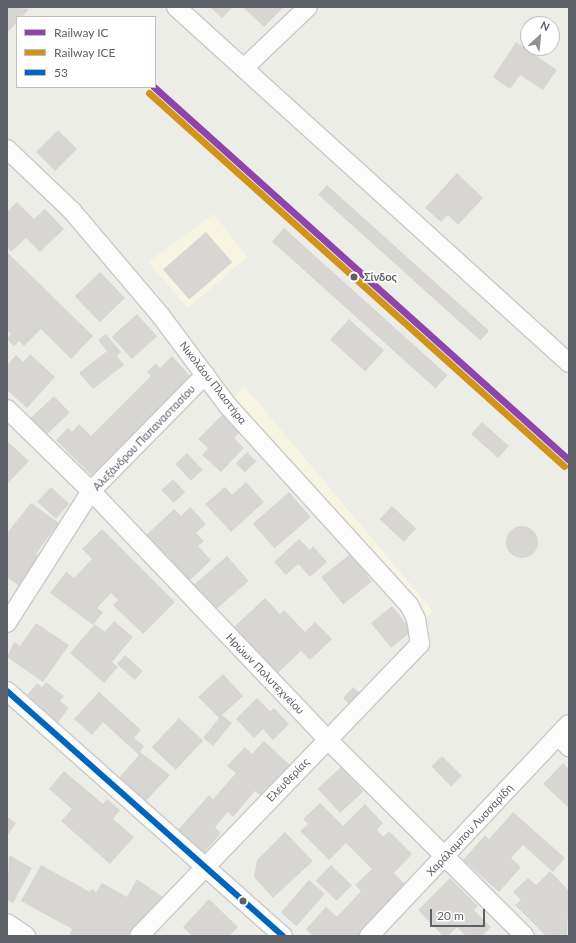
<!DOCTYPE html>
<meta charset="utf-8">
<style>
body{margin:0}
#map{position:relative;width:576px;height:943px;overflow:hidden;background:#edede8;font-family:Lato,sans-serif}
div>[style]{position:absolute}
[style*='--x']{left:calc(var(--x)*1px);top:calc(var(--y)*1px);width:calc(var(--w)*1px);rotate:calc(var(--a)*1deg)}
.commercial>*{inset:0;background:#f7f4e1;transform-origin:0 0}
.building>*{inset:0;background:#d7d6d3;transform-origin:0 0}
.round{border-radius:50%}
.roads{filter:drop-shadow(1px 0 #c9cac8) drop-shadow(-1px 0 #c9cac8) drop-shadow(0 1px #c9cac8) drop-shadow(0 -1px #c9cac8)}
.street>*{height:18px;margin:-9px;padding:0 9px;transform-origin:9px;border-radius:9px;background:#fcfcfc}
.bus-1>*{height:6px;margin:-3px;padding:0 3px;transform-origin:3px;border-radius:3px;background:#0065bd}
.rail-1>*{height:7px;margin:-3.5px;padding:0 3.5px;transform-origin:3.5px;border-radius:3.5px;background:#8e44ad}
.rail-2>*{height:7px;margin:-3.5px;padding:0 3.5px;transform-origin:3.5px;border-radius:3.5px;background:#d0941a}
.dots>*{width:11px;height:11px;translate:-50% -50%;box-sizing:border-box;border:2px solid #fff;border-radius:50%}
span{translate:-50% -50%;white-space:nowrap;text-align:center;line-height:1.15;-webkit-text-stroke:3.5px #fff;paint-order:stroke}
.stop-label{font-size:11px;color:#5d6066;font-weight:700}
.left{translate:0 -50%;text-align:left}
.street-label{font-size:11px;color:#5d6066}
.frame{position:absolute;inset:0;border:8px solid #5d6066;pointer-events:none}
.legend{position:absolute;left:16px;top:16px;width:140px;height:72px;box-sizing:border-box;background:#fff;border:1px solid #bebfc2;margin:0;padding:5px 7px;list-style:none;font-size:12px;color:#5d6066}
.legend li{display:flex;align-items:center;gap:8px;height:20px}
.legend b{width:20px;border:1px solid #bebfc2}
.north{position:absolute;left:520px;top:16px;width:40px;height:40px;box-sizing:border-box;background:#fff;border:1px solid #bebfc2;border-radius:50%;rotate:27deg;font-size:11px;font-weight:700;line-height:16px;text-align:center;color:#5d6066}
.north::after{content:'';display:block;margin:auto;width:14px;height:18px;background:#8f9194;clip-path:polygon(50% 0,100% 100%,50% 72%,0 100%)}
.scale{position:absolute;left:430px;top:909px;width:55px;height:18px;box-sizing:border-box;border:2px solid #5d6066;border-top:0;padding-left:5px;font-size:12px;line-height:14px;white-space:nowrap;color:#5d6066;-webkit-text-stroke:3px #fff;paint-order:stroke}
</style>
<div id="map">
<div class="commercial">
<div style="clip-path:polygon(214px 214px,247px 257px,188px 308px,148px 262px)"></div>
<div style="left:245px;top:387px;width:293px;height:21px;rotate:50deg"></div>
</div>
<div class="building">
<div style="clip-path:polygon(7px 7px,29px 9px,22px 17px,17px 17px,17px 22px,7px 33px)"></div>
<div style="clip-path:polygon(210px 7px,233px 7px,222px 18px)"></div>
<div style="clip-path:polygon(243px 7px,284px 7px,264px 27px)"></div>
<div style="clip-path:polygon(516px 42px,557px 70px,543px 90px,520px 75px,510px 89px,493px 77px)"></div>
<div style="left:58px;top:130px;width:27px;height:31px;rotate:45deg"></div>
<div style="clip-path:polygon(457px 173px,483px 198px,458px 225px,448px 215px,441px 222px,425px 208px)"></div>
<div style="left:327px;top:185px;width:218px;height:13px;rotate:42deg"></div>
<div style="clip-path:polygon(17px 202px,34px 219px,45px 209px,64px 229px,40px 252px,26px 238px,11px 252px,7px 247px,7px 212px)"></div>
<div style="left:284px;top:228px;width:220px;height:18px;rotate:42deg"></div>
<div style="left:206px;top:232px;width:40px;height:57px;rotate:49deg"></div>
<div style="clip-path:polygon(7px 252px,93px 336px,71px 359px,41px 329px,24px 346px,19px 341px,14px 346px,7px 339px,11px 334px,7px 330px)"></div>
<div style="left:100px;top:272px;width:36px;height:35px;rotate:46deg"></div>
<div style="left:137px;top:314px;width:30px;height:34px;rotate:48deg"></div>
<div style="left:349px;top:319px;width:47px;height:28px;rotate:42deg"></div>
<div style="clip-path:polygon(106px 334px,121px 352px,117px 356px,124px 365px,93px 389px,79px 373px,107px 351px,98px 340px)"></div>
<div style="clip-path:polygon(30px 354px,55px 377px,27px 408px,7px 390px,7px 365px,16px 355px,23px 362px)"></div>
<div style="clip-path:polygon(172px 356px,192px 378px,92px 476px,56px 440px,68px 428px,72px 432px,79px 424px,91px 436px,151px 376px,147px 372px,156px 363px,160px 368px)"></div>
<div style="left:54px;top:396px;width:23px;height:38px;rotate:47deg"></div>
<div style="clip-path:polygon(223px 414px,241px 431px,234px 438px,244px 448px,221px 472px,202px 455px,208px 448px,198px 439px)"></div>
<div style="left:482px;top:422px;width:36px;height:16px;rotate:42deg"></div>
<div style="clip-path:polygon(7px 441px,29px 461px,7px 484px)"></div>
<div style="left:247px;top:452px;width:13px;height:16px;rotate:45deg"></div>
<div style="left:187px;top:453px;width:23px;height:16px;rotate:47deg"></div>
<div style="left:173px;top:479px;width:18px;height:16px;rotate:47deg"></div>
<div style="clip-path:polygon(246px 482px,264px 502px,231px 532px,205px 504px,225px 487px,232px 495px)"></div>
<div style="left:51px;top:487px;width:25px;height:20px;rotate:43deg"></div>
<div style="left:289px;top:492px;width:33px;height:48px;rotate:49deg"></div>
<div style="clip-path:polygon(31px 503px,59px 523px,36px 554px,44px 560px,23px 589px,7px 577px,7px 533px)"></div>
<div style="left:392px;top:506px;width:33px;height:18px;rotate:43deg"></div>
<div style="clip-path:polygon(190px 507px,206px 524px,196px 533px,204px 541px,198px 546px,211px 560px,186px 584px,143px 538px,174px 509px,181px 516px)"></div>
<div class="round" style="left:506px;top:526px;width:32px;height:32px"></div>
<div style="clip-path:polygon(102px 529px,175px 602px,143px 634px,113px 605px,118px 600px,111px 593px,97px 608px,103px 612px,93px 625px,50px 593px,66px 572px,74px 578px,92px 559px,82px 549px)"></div>
<div style="clip-path:polygon(299px 539px,310px 550px,313px 546px,327px 562px,310px 577px,298px 564px,286px 575px,274px 562px)"></div>
<div style="left:350px;top:554px;width:35px;height:37px;rotate:51deg"></div>
<div style="left:227px;top:556px;width:33px;height:45px;rotate:49deg"></div>
<div style="clip-path:polygon(265px 598px,280px 614px,284px 610px,305px 632px,315px 622px,332px 639px,310px 660px,301px 651px,277px 674px,233px 628px)"></div>
<div style="left:392px;top:606px;width:32px;height:27px;rotate:51deg"></div>
<div style="clip-path:polygon(114px 621px,133px 637px,112px 662px,118px 667px,104px 683px,70px 653px,95px 624px,105px 632px)"></div>
<div style="clip-path:polygon(36px 623px,69px 645px,43px 682px,7px 657px,14px 642px,20px 646px)"></div>
<div style="left:125px;top:655px;width:24px;height:12px;rotate:42deg"></div>
<div style="clip-path:polygon(223px 674px,243px 696px,222px 715px,232px 723px,213px 746px,203px 738px,219px 718px,198px 697px)"></div>
<div style="clip-path:polygon(46px 682px,64px 696px,60px 701px,69px 708px,56px 725px,24px 699px,37px 683px,42px 687px)"></div>
<div style="left:353px;top:687px;width:15px;height:15px;rotate:42deg"></div>
<div style="clip-path:polygon(99px 692px,141px 730px,134px 738px,144px 746px,140px 752px,170px 775px,145px 802px,118px 779px,139px 755px,103px 722px,92px 735px,74px 719px)"></div>
<div style="clip-path:polygon(257px 698px,270px 711px,274px 708px,289px 724px,273px 740px,263px 729px,254px 738px,236px 719px)"></div>
<div style="left:179px;top:718px;width:33px;height:40px;rotate:43deg"></div>
<div style="clip-path:polygon(264px 741px,290px 765px,262px 797px,255px 791px,233px 817px,228px 812px,215px 827px,221px 833px,203px 854px,177px 831px,209px 795px,213px 799px,236px 773px,227px 766px,245px 747px,252px 754px)"></div>
<div style="left:442px;top:756px;width:28px;height:15px;rotate:45deg"></div>
<div style="clip-path:polygon(563px 763px,569px 769px,569px 808px,543px 784px)"></div>
<div style="left:341px;top:767px;width:33px;height:32px;rotate:47deg"></div>
<div style="clip-path:polygon(64px 771px,103px 804px,107px 799px,120px 810px,113px 819px,134px 837px,110px 864px,61px 821px,72px 809px,49px 789px)"></div>
<div style="clip-path:polygon(320px 803px,343px 826px,365px 804px,383px 823px,377px 830px,383px 837px,389px 831px,412px 854px,394px 873px,408px 887px,367px 936px,313px 936px,306px 929px,326px 907px,337px 917px,361px 891px,355px 885px,372px 869px,346px 843px,329px 860px,300px 831px,308px 824px,303px 819px)"></div>
<div style="clip-path:polygon(513px 812px,565px 858px,553px 872px,523px 845px,511px 858px,521px 867px,499px 892px,463px 860px,485px 835px,489px 839px)"></div>
<div style="clip-path:polygon(7px 817px,16px 823px,7px 836px)"></div>
<div style="clip-path:polygon(285px 832px,313px 861px,273px 898px,254px 877px,257px 860px)"></div>
<div style="clip-path:polygon(9px 855px,32px 868px,13px 903px,7px 900px)"></div>
<div style="clip-path:polygon(41px 865px,90px 892px,92px 889px,96px 892px,102px 883px,127px 897px,137px 879px,164px 898px,128px 936px,69px 936px,72px 929px,21px 901px)"></div>
<div style="left:331px;top:865px;width:29px;height:22px;rotate:44deg"></div>
<div style="clip-path:polygon(550px 871px,569px 891px,567px 936px,546px 936px,515px 905px,521px 900px,513px 892px,528px 878px,536px 885px)"></div>
<div style="clip-path:polygon(450px 878px,478px 906px,474px 910px,491px 927px,482px 936px,466px 936px,457px 927px,448px 936px,443px 936px,418px 910px)"></div>
<div style="left:309px;top:880px;width:21px;height:43px;rotate:41deg"></div>
<div style="clip-path:polygon(209px 899px,238px 927px,229px 936px,192px 936px,183px 927px)"></div>
</div>
<div class="roads">
<div class="street">
<div style="--x:176;--y:7;--w:530;--a:42.17"></div>
<div style="--x:244;--y:68;--w:88;--a:-43.6"></div>
<div style="--x:7;--y:149;--w:90;--a:43.6"></div>
<div style="--x:72;--y:211;--w:138;--a:49.7"></div>
<div style="--x:161;--y:316;--w:112;--a:53.3"></div>
<div style="--x:228;--y:406;--w:269;--a:47.7"></div>
<div style="--x:409;--y:605;--w:16;--a:63"></div>
<div style="--x:416;--y:619;--w:25;--a:81"></div>
<div style="--x:420;--y:644;--w:405;--a:133.9"></div>
<div style="--x:7;--y:409;--w:117;--a:44.3"></div>
<div style="--x:91;--y:491;--w:342;--a:46.4"></div>
<div style="--x:327;--y:739;--w:279;--a:44.9"></div>
<div style="--x:7;--y:623;--w:156;--a:-57.5"></div>
<div style="--x:91;--y:491;--w:163;--a:-45.5"></div>
<div style="--x:7;--y:691;--w:369;--a:41.6"></div>
<div style="--x:558;--y:736;--w:16;--a:45"></div>
<div style="--x:7;--y:923;--w:23;--a:34"></div>
<div style="--x:369;--y:936;--w:291;--a:-46.7"></div>
</div>
</div>
<div class="bus-1">
<div style="--x:7;--y:691;--w:369;--a:41.6"></div>
</div>
<div class="rail-1">
<div style="--x:154;--y:87;--w:558;--a:41.95"></div>
</div>
<div class="rail-2">
<div style="--x:149;--y:93;--w:558;--a:41.95"></div>
</div>
<div class="dots">
<div style="left:354px;top:277px;background:#5d6066"></div>
<div style="left:243px;top:901px;background:#5d6066"></div>
</div>
<div class="stop-label">
<span class="left" style="left:364px;top:277px">Σίνδος</span>
</div>
<div class="street-label">
<span style="left:213px;top:383px;rotate:52deg">Νικολάου Πλαστήρα</span>
<span style="left:144px;top:438px;rotate:-46deg">Αλεξάνδρου Παπαναστασίου</span>
<span style="left:265px;top:674px;rotate:46deg">Ηρώων Πολυτεχνείου</span>
<span style="left:288px;top:780px;rotate:-46deg">Ελευθερίας</span>
<span style="left:470px;top:830px;rotate:-47deg">Χαράλαμπου Λυσσαρίδη</span>
</div>
<div class="frame"></div>
<ul class="legend">
<li><b style="height:5px;background:#8e44ad"></b>Railway IC</li>
<li><b style="height:5px;background:#d0941a"></b>Railway ICE</li>
<li><b style="height:5px;background:#0065bd"></b>53</li>
</ul>
<div class="north">N</div>
<div class="scale">20 m</div>
</div>
